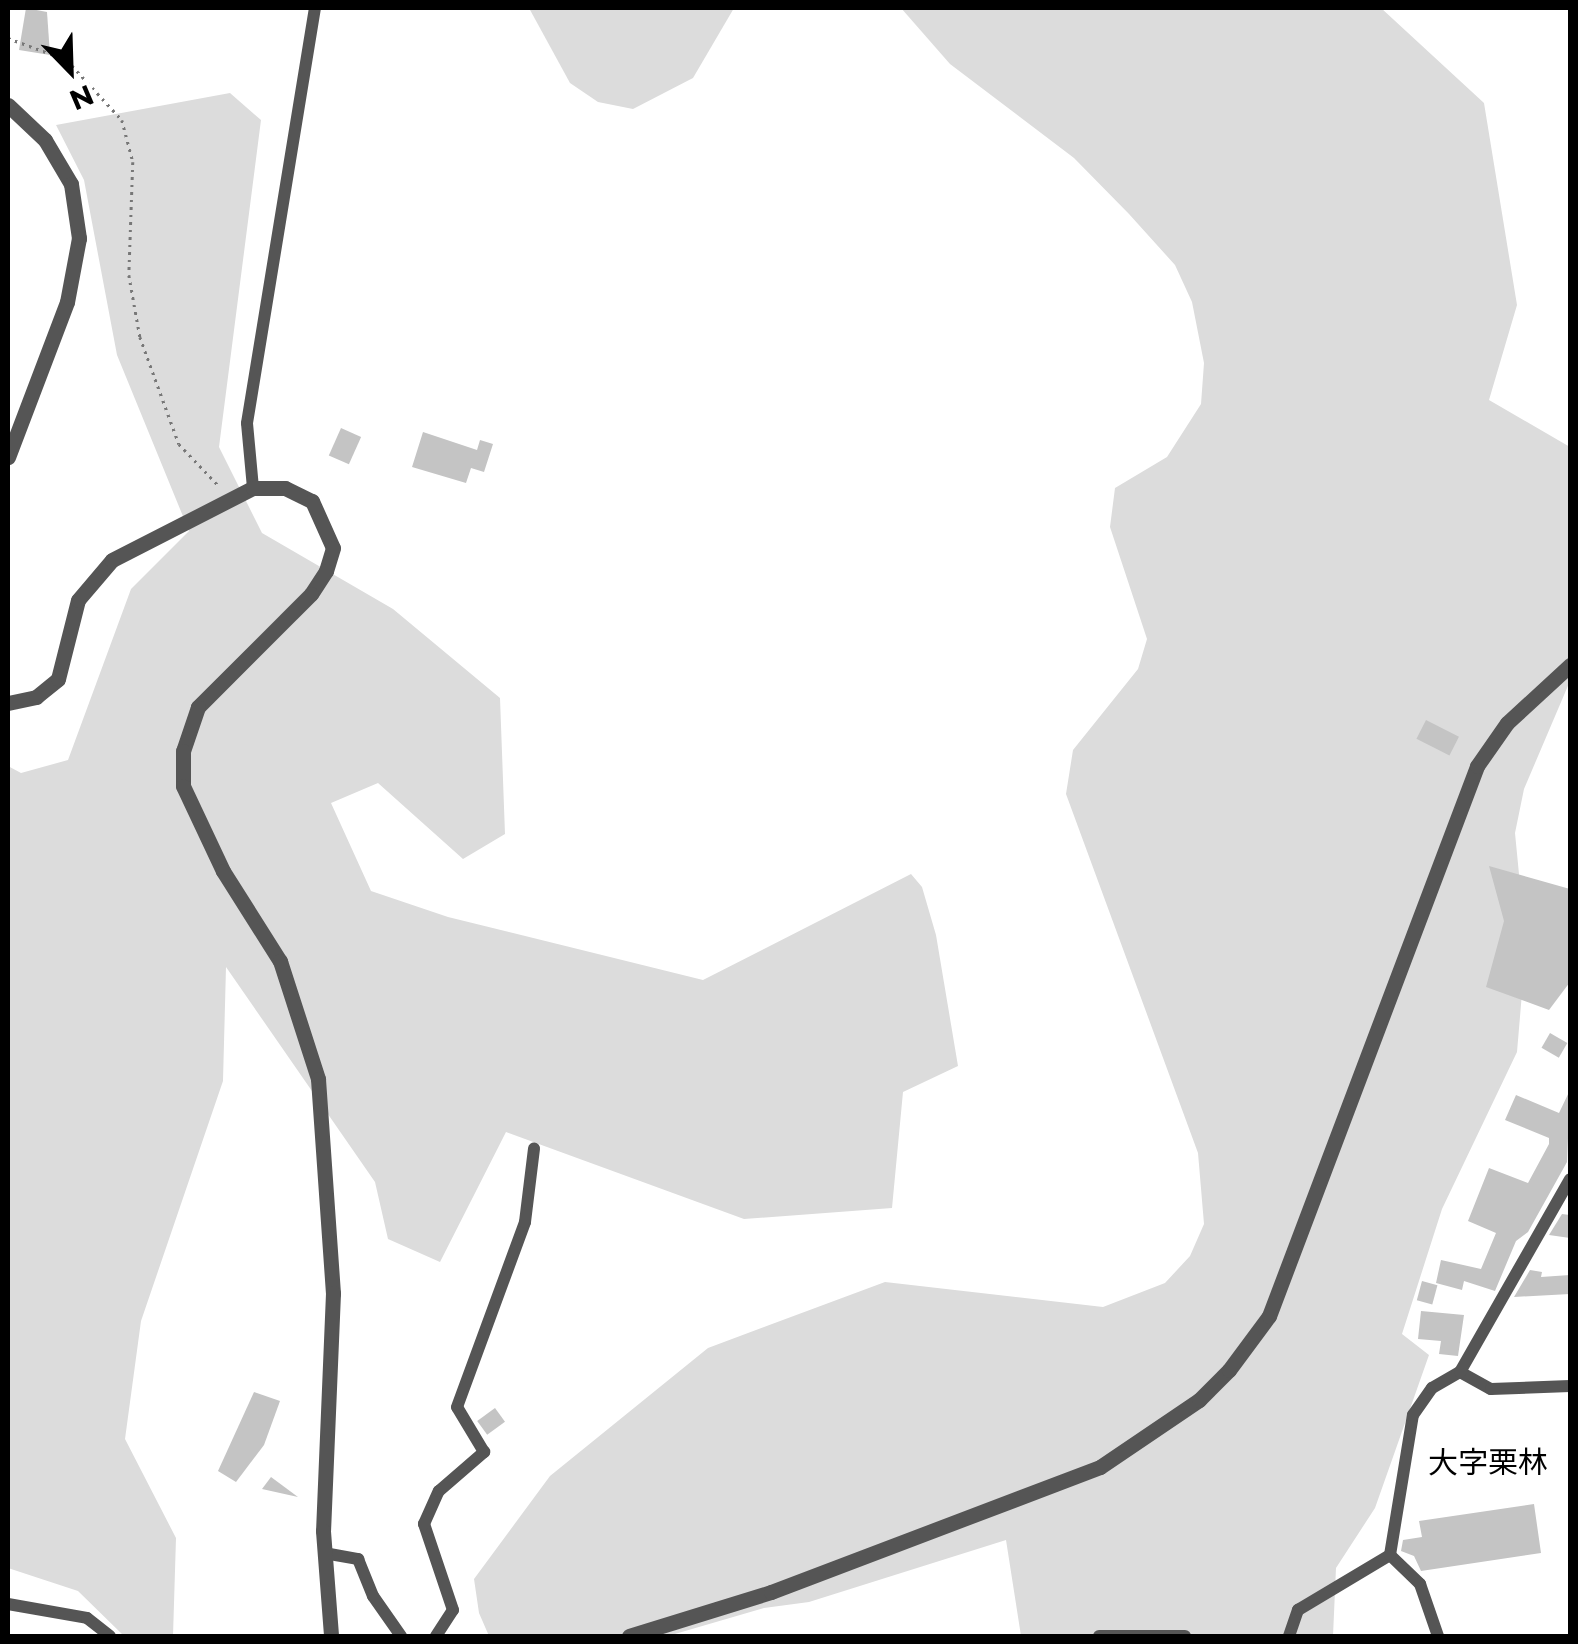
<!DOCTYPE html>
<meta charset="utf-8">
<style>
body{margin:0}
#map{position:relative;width:1578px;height:1644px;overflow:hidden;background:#fff;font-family:Montserrat,"Noto Sans JP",sans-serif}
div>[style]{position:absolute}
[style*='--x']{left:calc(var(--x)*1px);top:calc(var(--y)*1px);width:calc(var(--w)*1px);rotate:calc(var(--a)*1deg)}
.green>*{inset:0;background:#dcdcdc}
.building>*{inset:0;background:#c4c4c4;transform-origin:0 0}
.path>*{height:2.5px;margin-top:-1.25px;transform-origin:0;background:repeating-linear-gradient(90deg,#777 0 2.5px,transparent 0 7.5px)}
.minor>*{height:12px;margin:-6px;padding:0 6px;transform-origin:6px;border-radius:6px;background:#555}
.tertiary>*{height:15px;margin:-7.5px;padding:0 7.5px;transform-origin:7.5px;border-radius:7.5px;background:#555}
span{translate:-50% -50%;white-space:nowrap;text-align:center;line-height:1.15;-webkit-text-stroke:8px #fff;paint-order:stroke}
.quarter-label{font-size:30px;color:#000}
.frame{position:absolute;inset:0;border:10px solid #000;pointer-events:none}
.north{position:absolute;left:20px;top:20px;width:100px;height:100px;-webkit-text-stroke:8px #fff;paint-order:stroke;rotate:157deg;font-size:28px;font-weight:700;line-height:40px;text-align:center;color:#000}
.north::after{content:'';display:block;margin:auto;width:35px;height:45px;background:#000;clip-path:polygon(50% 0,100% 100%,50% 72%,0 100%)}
</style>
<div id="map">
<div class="green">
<div style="clip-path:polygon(529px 8px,734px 8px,693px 78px,633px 109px,598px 102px,570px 83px)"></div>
<div style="clip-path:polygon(901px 8px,1381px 8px,1484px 103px,1517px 305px,1489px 400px,1570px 447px,1570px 681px,1524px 789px,1515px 833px,1526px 946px,1517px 1052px,1442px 1209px,1402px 1334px,1429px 1355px,1375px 1508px,1336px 1568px,1333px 1636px,1021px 1636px,1006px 1540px,809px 1602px,764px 1608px,668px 1636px,489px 1636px,479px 1613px,474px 1579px,550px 1476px,708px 1348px,885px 1282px,1103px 1307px,1165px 1283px,1190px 1256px,1204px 1224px,1198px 1153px,1066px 794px,1073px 750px,1138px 669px,1147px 639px,1110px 527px,1115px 488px,1167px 457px,1201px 404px,1204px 363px,1192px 302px,1175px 265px,1129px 214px,1074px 158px,950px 64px)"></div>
<div style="clip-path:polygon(230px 93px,261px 120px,219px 447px,262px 533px,393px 609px,500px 698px,505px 834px,463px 859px,378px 783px,331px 803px,371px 891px,448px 917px,703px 980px,911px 874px,922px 887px,936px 935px,958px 1066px,903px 1092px,892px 1208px,744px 1219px,506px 1132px,440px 1262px,388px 1239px,375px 1182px,226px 967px,223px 1081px,141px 1321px,125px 1439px,176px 1538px,173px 1636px,124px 1636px,78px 1591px,8px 1568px,8px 766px,21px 773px,68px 760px,131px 589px,189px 531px,117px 355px,84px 180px,56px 125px)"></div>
</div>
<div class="building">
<div style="clip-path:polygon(26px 8px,47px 12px,50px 55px,19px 50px)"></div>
<div style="left:341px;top:428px;width:22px;height:30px;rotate:24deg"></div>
<div style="clip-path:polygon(423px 432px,477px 450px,480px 440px,493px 444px,484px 472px,471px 468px,466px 483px,412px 467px)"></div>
<div style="left:1426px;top:720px;width:37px;height:21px;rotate:27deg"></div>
<div style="clip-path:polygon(1489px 866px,1570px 889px,1570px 982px,1549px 1010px,1486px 987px,1504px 921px)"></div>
<div style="left:1550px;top:1033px;width:20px;height:17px;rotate:30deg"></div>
<div style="clip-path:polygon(1570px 1090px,1567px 1162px,1528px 1232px,1516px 1241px,1495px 1291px,1464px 1281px,1462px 1290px,1436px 1283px,1441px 1260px,1481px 1269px,1496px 1233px,1468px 1221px,1489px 1168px,1528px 1183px,1549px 1144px,1549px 1138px,1505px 1120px,1516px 1095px,1559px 1113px)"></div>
<div style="clip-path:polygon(1562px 1214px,1570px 1215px,1570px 1238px,1549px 1235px)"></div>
<div style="clip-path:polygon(1530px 1270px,1542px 1272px,1541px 1277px,1570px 1275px,1570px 1294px,1514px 1297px)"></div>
<div style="left:1422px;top:1281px;width:16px;height:20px;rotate:15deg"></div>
<div style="clip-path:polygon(1421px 1311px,1464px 1315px,1458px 1356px,1439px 1354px,1441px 1341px,1418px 1339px)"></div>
<div style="clip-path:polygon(254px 1392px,280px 1401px,264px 1445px,236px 1482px,218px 1471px)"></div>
<div style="left:495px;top:1408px;width:17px;height:22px;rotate:54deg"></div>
<div style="clip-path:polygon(271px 1477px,298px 1497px,262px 1489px)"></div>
<div style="clip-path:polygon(1534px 1504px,1541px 1553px,1421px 1571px,1414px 1556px,1401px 1551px,1403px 1540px,1422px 1537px,1419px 1521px)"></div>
</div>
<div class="path">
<div style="--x:8;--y:38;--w:63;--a:20.4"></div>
<div style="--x:67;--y:60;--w:81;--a:47.5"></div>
<div style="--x:122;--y:120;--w:43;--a:75.3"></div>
<div style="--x:133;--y:162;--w:113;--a:92"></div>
<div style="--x:129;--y:275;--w:63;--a:79.9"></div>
<div style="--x:140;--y:337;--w:114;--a:70"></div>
<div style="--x:179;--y:444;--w:57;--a:46.4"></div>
</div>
<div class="minor">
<div style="--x:253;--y:488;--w:65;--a:-95.3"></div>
<div style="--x:247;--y:423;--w:421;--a:-80.7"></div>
<div style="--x:1460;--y:1372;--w:35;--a:29"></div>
<div style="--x:1491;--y:1389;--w:79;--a:-2.2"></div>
<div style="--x:324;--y:1553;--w:35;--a:10"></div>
<div style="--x:358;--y:1559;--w:40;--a:68"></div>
<div style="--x:373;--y:1596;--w:49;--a:55"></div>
<div style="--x:1390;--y:1555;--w:42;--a:44"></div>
<div style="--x:1420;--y:1584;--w:55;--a:70.9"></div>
<div style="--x:8;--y:1604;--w:80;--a:10"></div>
<div style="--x:87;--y:1618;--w:29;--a:38"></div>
<div style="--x:436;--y:1636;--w:31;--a:-57"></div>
<div style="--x:453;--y:1610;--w:91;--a:-108.6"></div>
<div style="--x:424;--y:1524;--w:36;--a:-66"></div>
<div style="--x:439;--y:1491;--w:60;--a:-40.9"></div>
<div style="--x:484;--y:1452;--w:52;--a:-121"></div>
<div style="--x:457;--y:1407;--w:197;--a:-69.8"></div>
<div style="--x:525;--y:1222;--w:74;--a:-83"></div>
<div style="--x:1099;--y:1636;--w:86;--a:0"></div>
<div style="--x:1289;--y:1636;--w:28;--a:-71"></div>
<div style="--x:1298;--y:1610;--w:107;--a:-30.9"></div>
<div style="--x:1390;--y:1555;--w:142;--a:-80.7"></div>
<div style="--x:1413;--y:1415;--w:33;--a:-55"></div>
<div style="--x:1432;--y:1388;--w:32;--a:-30"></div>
<div style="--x:1460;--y:1372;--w:222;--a:-60.3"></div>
</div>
<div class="tertiary">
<div style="--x:8;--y:105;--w:51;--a:43.4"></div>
<div style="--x:45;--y:140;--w:51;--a:59.4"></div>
<div style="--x:71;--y:184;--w:55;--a:81.6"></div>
<div style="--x:79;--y:238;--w:65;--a:100.6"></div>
<div style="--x:67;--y:302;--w:166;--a:110.8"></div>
<div style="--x:8;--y:703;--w:29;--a:-12"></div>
<div style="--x:36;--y:697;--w:28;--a:-39"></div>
<div style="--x:58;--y:679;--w:81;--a:-75.8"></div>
<div style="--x:78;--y:600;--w:52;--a:-49.6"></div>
<div style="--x:112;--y:560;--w:158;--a:-27.1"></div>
<div style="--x:253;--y:488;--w:32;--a:0"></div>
<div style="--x:285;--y:488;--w:30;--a:26"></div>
<div style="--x:312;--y:501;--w:51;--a:65.9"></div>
<div style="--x:333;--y:548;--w:24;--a:107"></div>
<div style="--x:326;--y:571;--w:27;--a:123"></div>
<div style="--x:311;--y:594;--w:160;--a:135"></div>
<div style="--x:198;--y:707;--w:46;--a:108.8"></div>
<div style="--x:183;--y:751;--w:35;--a:90"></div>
<div style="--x:183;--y:786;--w:94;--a:64.8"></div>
<div style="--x:223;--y:871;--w:107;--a:57.7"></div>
<div style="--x:280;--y:961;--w:124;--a:72.1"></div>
<div style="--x:318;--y:1079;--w:215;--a:86"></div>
<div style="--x:333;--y:1293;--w:238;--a:92.4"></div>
<div style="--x:323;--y:1531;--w:105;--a:85.6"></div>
<div style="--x:629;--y:1636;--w:149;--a:-17.2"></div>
<div style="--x:771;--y:1592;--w:352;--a:-20.8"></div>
<div style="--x:1100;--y:1467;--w:120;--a:-34.1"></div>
<div style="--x:1199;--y:1400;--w:42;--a:-45"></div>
<div style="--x:1229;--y:1370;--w:67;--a:-53.5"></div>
<div style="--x:1269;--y:1316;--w:588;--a:-69.28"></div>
<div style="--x:1477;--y:766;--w:52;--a:-55.1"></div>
<div style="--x:1507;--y:723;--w:86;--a:-42.6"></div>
</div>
<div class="quarter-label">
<span style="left:1488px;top:1463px">大字栗林</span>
</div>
<div class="frame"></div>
<div class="north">N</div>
</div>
